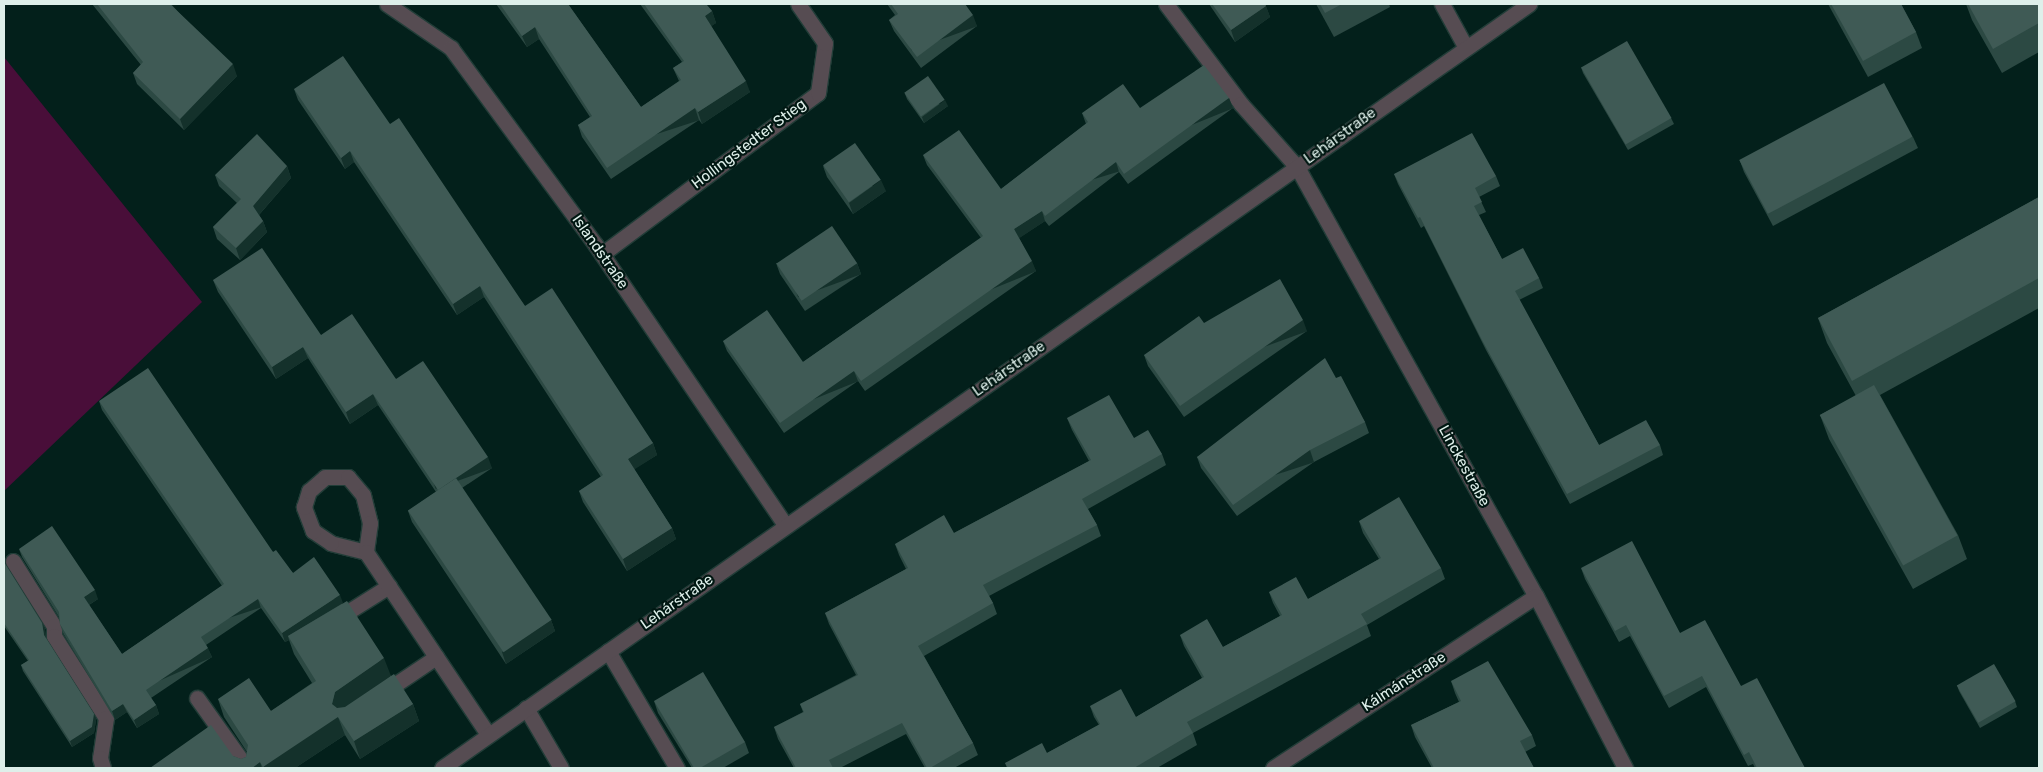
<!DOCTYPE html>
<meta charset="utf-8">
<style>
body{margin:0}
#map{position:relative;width:2043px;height:772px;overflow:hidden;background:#03201b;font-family:Rubik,sans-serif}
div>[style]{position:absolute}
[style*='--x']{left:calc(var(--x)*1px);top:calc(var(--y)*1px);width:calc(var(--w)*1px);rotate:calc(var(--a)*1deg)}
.green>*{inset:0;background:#490e39}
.roads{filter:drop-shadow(1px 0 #223d38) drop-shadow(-1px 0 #223d38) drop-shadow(0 1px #223d38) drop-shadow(0 -1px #223d38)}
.service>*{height:15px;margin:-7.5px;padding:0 7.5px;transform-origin:7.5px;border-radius:7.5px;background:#564c52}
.minor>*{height:15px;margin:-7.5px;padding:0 7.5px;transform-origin:7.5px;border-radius:7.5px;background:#564c52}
.wall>*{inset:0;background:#2c4943}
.shaded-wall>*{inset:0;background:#14312b;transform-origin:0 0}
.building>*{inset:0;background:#3f5a55;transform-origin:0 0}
span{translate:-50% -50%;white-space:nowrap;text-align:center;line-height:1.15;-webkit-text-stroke:4.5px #001712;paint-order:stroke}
.street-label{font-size:15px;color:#deefea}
.frame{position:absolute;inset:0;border:5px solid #deefea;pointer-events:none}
</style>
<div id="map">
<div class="green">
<div style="clip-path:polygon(4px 57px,202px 302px,4px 491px)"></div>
</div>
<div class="roads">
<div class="service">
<div style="--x:1166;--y:4;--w:125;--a:53.1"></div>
<div style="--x:1241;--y:104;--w:84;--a:48.4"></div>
<div style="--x:13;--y:561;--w:77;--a:57.8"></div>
<div style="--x:54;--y:626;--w:10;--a:90"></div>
<div style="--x:54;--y:636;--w:97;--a:57.6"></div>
<div style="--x:106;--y:718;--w:40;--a:98.5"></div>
<div style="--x:100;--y:758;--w:10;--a:73"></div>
<div style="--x:335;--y:620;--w:64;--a:-32.2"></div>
<div style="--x:608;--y:651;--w:136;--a:59.5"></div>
<div style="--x:384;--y:692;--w:63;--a:-33.9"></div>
<div style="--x:197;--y:698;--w:86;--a:54.5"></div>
<div style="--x:526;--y:708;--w:69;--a:59.7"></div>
</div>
<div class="minor">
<div style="--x:387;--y:4;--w:78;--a:34.5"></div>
<div style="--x:451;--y:48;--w:243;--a:53.7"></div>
<div style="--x:595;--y:244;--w:339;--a:55.9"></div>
<div style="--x:1442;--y:4;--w:48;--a:61.3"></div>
<div style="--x:1297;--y:167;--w:491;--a:60.9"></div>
<div style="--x:1536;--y:596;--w:194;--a:62.6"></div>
<div style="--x:602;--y:254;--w:269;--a:-36.7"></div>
<div style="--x:818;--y:93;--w:50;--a:-82"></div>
<div style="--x:825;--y:43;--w:47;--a:-124.7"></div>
<div style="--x:366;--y:552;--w:36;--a:-166"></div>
<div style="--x:331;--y:543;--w:22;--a:-146"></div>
<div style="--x:313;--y:531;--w:26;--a:-111"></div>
<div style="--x:304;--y:507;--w:17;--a:-73"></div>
<div style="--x:309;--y:491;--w:21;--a:-41"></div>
<div style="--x:325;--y:477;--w:23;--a:0"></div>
<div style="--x:348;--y:477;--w:23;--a:50"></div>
<div style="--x:363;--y:495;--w:29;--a:76"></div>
<div style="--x:370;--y:523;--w:29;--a:98"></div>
<div style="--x:366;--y:552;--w:219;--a:56.2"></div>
<div style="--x:442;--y:768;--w:1329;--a:-35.1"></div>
<div style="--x:1273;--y:768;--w:314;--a:-33.2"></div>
</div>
</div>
<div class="wall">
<div style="clip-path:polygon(92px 4px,171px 4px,237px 76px,184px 130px,137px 84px,133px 73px,141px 65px)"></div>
<div style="clip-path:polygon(496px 4px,568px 4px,641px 107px,679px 81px,673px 68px,682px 62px,640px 4px,706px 4px,712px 11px,716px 23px,711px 26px,750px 92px,702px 124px,699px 120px,611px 179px,582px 137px,578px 125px,590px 117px,539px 39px,527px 47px)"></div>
<div style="clip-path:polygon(887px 4px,965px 4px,977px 26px,921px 68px,894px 31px,889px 20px,895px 15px)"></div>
<div style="clip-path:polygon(1209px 4px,1265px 4px,1270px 17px,1235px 42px)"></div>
<div style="clip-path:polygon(1316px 4px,1389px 4px,1390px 7px,1334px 37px)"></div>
<div style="clip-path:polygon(1828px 4px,1901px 4px,1916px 32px,1922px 48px,1868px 77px)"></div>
<div style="clip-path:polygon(1966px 4px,2039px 4px,2039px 52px,2002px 73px,1972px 20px)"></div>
<div style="clip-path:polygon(1581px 67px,1671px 118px,1674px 124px,1628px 150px,1583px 73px)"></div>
<div style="clip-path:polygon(294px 89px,390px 124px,525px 306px,653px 443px,657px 455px,634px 469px,672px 528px,676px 539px,627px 571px,583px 502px,579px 491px,601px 477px,484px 297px,457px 315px,354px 162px,345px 169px,298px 100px)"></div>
<div style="clip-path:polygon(905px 94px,948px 106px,924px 123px,907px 99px)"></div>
<div style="clip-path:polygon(1229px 98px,1233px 108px,1128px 184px,1119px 172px,1049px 226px,1045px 221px,1019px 238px,1036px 271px,865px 391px,858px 381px,784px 433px,727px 351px,723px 341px,803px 362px,981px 238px,927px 165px,923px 155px,1001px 189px,1086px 124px,1082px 113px,1140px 108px)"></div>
<div style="clip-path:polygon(1913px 137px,1918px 148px,1773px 226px,1744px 172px,1740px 161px)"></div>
<div style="clip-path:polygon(287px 166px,291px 178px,259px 215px,263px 221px,267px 232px,240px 260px,217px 239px,213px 227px,237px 203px,219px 186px,215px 175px)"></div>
<div style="clip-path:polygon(823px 166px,886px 191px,853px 214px,827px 177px)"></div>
<div style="clip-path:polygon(1394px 174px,1496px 176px,1500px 186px,1479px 197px,1486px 212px,1479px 215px,1502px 259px,1539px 278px,1543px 288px,1519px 300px,1599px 445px,1660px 445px,1663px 455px,1570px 504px,1486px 350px,1424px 226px,1421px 228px,1398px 184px)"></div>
<div style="clip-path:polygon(2039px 197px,2039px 308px,1880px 395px,1958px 535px,1967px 559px,1913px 589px,1829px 439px,1820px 415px,1856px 396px,1827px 343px,1818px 318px)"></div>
<div style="clip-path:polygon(776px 263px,857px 263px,861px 274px,805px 311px,780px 274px)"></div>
<div style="clip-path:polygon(213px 280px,321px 335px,396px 379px,492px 468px,462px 488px,551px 620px,555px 631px,506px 664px,412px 522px,408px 511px,436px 492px,378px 405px,350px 424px,308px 358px,276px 379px,218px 292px)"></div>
<div style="clip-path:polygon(1307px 331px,1184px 417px,1148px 366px,1144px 355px)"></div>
<div style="clip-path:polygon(1336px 378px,1365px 422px,1369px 433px,1314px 462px,1237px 516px,1201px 468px,1197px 457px)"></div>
<div style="clip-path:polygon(99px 401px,273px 552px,293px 573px,343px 604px,391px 676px,413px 704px,419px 721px,360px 759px,345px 735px,295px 768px,150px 768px,233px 756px,241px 759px,246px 757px,247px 752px,224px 717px,218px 699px,271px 711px,312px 683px,294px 654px,289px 640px,285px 642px,261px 608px,206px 645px,212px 657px,151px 698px,156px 705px,159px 714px,137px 728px,127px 712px,115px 720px,63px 633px,60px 624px,59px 617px,22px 557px,19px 549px,98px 599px,89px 605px,122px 654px,222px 586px,102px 410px)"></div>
<div style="clip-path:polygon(1067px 418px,1134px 438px,1162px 454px,1166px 465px,1088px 509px,1097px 525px,1101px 536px,989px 596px,993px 603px,997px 614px,924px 656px,973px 743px,978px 755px,954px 768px,925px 768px,906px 734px,840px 768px,794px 768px,778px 739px,774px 727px,803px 712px,800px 704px,856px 675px,829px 624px,825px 613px,906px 569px,899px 555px,895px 544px,954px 533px,1089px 461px,1072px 430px)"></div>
<div style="clip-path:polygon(1359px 521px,1441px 568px,1445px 579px,1367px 625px,1371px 636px,1193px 733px,1197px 745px,1157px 768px,1007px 768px,1005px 763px,1047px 753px,1099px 725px,1094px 717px,1090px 706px,1136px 717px,1202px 678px,1184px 646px,1180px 635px,1223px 647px,1280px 616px,1273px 603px,1269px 592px,1308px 599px,1379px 559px,1363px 533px)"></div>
<div style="clip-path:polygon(4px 562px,42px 623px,45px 629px,46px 638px,94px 714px,96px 720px,94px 733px,72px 747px,23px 671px,21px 665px,28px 661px,4px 626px)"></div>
<div style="clip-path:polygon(1581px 568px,1680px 633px,1741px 686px,1805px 768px,1755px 768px,1753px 764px,1748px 766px,1706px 687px,1669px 708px,1630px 636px,1619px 642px,1585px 579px)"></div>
<div style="clip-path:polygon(1451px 681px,1532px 735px,1536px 746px,1525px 752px,1534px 768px,1432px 768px,1415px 737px,1411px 725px,1459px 702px,1455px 693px)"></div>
<div style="clip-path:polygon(1957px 685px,2015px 701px,2017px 707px,1980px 728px,1959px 691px)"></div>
<div style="clip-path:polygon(654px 701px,745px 742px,749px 753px,723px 768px,692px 768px,658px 713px)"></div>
</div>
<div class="shaded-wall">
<div style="clip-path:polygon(1266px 6px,1270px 17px,1235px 42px,1231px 30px)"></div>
<div style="clip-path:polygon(712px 11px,716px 23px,709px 28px,705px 16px)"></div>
<div style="left:973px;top:15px;width:12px;height:70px;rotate:70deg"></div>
<div style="clip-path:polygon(535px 27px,539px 39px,527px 47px,522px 36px)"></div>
<div style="clip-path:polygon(233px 64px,237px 76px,184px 130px,180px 119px)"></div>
<div style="clip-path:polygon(746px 81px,750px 92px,702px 124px,698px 112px)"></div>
<div style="left:1229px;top:98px;width:11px;height:130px;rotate:68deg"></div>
<div style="clip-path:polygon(945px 100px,948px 106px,924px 123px,922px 117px)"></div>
<div style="left:695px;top:108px;width:13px;height:107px;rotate:72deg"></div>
<div style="clip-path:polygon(350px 151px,354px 162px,345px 169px,341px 158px)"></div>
<div style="left:1116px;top:162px;width:10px;height:89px;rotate:73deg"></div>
<div style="clip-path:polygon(287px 166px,291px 178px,257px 217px,253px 206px)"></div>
<div style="clip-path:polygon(881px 180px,886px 191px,853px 214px,849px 203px)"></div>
<div style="clip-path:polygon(1042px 211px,1045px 221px,1018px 239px,1014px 229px)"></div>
<div style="clip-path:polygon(263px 221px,267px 232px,240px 260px,236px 248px)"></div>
<div style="left:1032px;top:261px;width:11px;height:209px;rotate:68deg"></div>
<div style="left:857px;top:263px;width:12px;height:67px;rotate:70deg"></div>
<div style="clip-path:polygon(480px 286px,484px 297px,457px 315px,453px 304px)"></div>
<div style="left:1303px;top:320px;width:12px;height:150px;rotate:70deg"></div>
<div style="clip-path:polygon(303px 347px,308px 358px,276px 379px,272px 367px)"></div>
<div style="left:854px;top:371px;width:11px;height:90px;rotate:68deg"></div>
<div style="clip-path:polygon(373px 394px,378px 405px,350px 424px,346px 412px)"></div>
<div style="clip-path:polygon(653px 443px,657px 455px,632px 471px,628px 459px)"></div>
<div style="left:1310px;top:450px;width:13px;height:95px;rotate:72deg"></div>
<div style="left:488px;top:457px;width:12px;height:60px;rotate:70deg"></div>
<div style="clip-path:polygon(672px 528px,676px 539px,627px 571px,623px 559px)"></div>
<div style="clip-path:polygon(95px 590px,98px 599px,87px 606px,84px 597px)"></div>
<div style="clip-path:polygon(340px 595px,343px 603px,288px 636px,289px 640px,285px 642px,282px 633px)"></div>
<div style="left:258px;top:599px;width:9px;height:69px;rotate:72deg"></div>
<div style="clip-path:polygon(551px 620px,555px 631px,506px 664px,502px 652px)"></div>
<div style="clip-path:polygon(42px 623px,45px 629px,46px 641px,44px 635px)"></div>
<div style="left:208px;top:648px;width:10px;height:75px;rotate:66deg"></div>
<div style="clip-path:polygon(384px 658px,391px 676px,338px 717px,345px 735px,295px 768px,264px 768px,263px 767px,332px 704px,335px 692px)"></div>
<div style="clip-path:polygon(123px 704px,127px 712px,115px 720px,112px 711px)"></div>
<div style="clip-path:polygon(413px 704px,419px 721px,360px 759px,354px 741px)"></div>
<div style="clip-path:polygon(156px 705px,159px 714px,137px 728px,134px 720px)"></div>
<div style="clip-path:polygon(94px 714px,96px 720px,94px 733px,72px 747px,70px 741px)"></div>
<div style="clip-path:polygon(260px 762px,262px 768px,252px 768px)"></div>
</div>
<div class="building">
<div style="clip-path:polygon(97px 4px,170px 4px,233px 64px,180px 119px,133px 73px,143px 62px)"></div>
<div style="clip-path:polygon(500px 4px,568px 4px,641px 107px,681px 80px,673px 68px,684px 61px,644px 4px,706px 4px,712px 11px,705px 16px,746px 81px,698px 112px,695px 108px,607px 168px,578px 125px,592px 116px,535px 27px,522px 36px)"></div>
<div style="clip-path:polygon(891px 4px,965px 4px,973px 15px,917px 57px,889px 20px,898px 14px)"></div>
<div style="clip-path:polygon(1212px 4px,1265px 4px,1266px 6px,1231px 30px)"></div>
<div style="clip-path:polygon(1320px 4px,1342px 4px,1325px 13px)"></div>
<div style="clip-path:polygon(1831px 4px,1901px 4px,1916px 32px,1863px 61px)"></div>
<div style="clip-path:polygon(1968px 4px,2039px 4px,2039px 23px,1993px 49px)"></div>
<div style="left:1627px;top:41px;width:89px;height:53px;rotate:60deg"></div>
<div style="clip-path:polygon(343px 56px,390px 124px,399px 118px,525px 306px,552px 288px,653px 443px,628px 459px,672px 528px,623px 559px,579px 491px,603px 475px,480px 286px,453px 304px,350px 151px,341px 158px,294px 89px)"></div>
<div style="clip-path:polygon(1204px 65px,1229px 98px,1124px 174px,1116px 162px,1045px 216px,1042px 211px,1014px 229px,1032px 261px,861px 381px,854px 371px,780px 423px,723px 341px,767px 310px,803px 362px,983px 236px,923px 155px,959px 130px,1001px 189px,1088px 122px,1082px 113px,1123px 84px,1140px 108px)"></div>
<div style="left:928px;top:76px;width:29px;height:29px;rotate:55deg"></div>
<div style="left:1884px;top:83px;width:61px;height:164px;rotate:62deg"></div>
<div style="clip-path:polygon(1472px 133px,1496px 176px,1475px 188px,1482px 202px,1474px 206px,1502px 259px,1523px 248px,1539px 278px,1515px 291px,1599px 445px,1646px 420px,1660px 445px,1567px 494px,1482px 340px,1420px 217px,1418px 218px,1394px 174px)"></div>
<div style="clip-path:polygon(257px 134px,287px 166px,253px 206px,263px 221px,236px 248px,213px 227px,241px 199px,215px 175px)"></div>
<div style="left:855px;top:143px;width:45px;height:39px;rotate:55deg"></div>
<div style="clip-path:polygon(2039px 197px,2039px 278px,1852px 381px,1818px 318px)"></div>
<div style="left:832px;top:226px;width:45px;height:67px;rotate:56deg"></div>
<div style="clip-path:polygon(262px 248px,321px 335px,352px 314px,396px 379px,423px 361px,488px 457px,438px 490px,373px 394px,346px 412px,303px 347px,272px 367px,213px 280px)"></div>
<div style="clip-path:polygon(1280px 279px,1303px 320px,1180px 406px,1144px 355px,1199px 316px,1204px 323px)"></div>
<div style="clip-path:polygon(1325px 358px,1336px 378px,1341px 376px,1365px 422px,1310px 450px,1233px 505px,1197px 457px)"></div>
<div style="clip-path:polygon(148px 368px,273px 552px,276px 550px,293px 573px,314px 557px,340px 595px,282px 633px,258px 599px,201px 637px,208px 648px,146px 690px,156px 705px,134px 720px,123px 704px,112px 711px,60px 624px,59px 612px,19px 549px,52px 526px,95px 590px,84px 597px,122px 654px,224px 584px,99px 401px)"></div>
<div style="left:1874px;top:385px;width:172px;height:62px;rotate:61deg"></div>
<div style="clip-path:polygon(1109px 395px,1134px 438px,1148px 430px,1162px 454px,1082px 499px,1097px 525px,983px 585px,993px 603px,918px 646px,973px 743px,930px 768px,927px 768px,902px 723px,829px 760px,833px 768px,796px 768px,774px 727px,804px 712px,800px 704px,858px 675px,825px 613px,908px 568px,895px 544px,944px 515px,954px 533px,1091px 460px,1067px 418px)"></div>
<div style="left:456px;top:478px;width:171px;height:58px;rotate:56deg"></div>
<div style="clip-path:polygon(1399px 497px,1441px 568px,1361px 614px,1367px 624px,1187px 722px,1193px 733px,1134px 768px,1008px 768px,1005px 763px,1042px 743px,1047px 753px,1100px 724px,1090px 706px,1121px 689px,1136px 717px,1204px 677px,1180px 635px,1207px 619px,1223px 647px,1282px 615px,1269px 592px,1296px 577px,1308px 599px,1381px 558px,1359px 521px)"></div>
<div style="clip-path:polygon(1632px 541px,1680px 633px,1705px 620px,1741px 686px,1757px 678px,1805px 768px,1757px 768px,1749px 752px,1744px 755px,1702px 676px,1664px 696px,1626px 625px,1615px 631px,1581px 568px)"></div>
<div style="clip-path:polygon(4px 562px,42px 623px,44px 635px,94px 714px,92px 727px,70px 741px,21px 665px,29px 660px,4px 623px)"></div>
<div style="clip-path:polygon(347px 601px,384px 658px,335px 692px,332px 704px,337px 708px,345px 707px,394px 674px,413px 704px,354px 741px,338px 717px,263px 767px,260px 762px,252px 768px,150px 768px,211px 725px,233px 756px,241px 759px,246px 757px,248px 745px,218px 699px,249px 678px,271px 711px,316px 681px,288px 636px)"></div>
<div style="clip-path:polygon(1488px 661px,1532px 735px,1520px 741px,1534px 768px,1434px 768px,1411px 725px,1461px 701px,1451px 681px)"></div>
<div style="left:1994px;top:664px;width:43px;height:43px;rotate:60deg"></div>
<div style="clip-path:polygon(703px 672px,745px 742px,700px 768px,694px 768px,654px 701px)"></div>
</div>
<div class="street-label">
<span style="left:1340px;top:136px;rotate:-36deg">Lehárstraße</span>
<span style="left:749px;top:144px;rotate:-37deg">Hollingstedter Stieg</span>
<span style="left:600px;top:252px;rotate:55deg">Islandstraße</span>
<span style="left:1009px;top:369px;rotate:-35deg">Lehárstraße</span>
<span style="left:1464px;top:466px;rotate:61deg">Linckestraße</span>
<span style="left:677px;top:602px;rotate:-35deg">Lehárstraße</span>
<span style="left:1404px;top:682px;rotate:-33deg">Kálmánstraße</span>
</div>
<div class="frame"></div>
</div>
